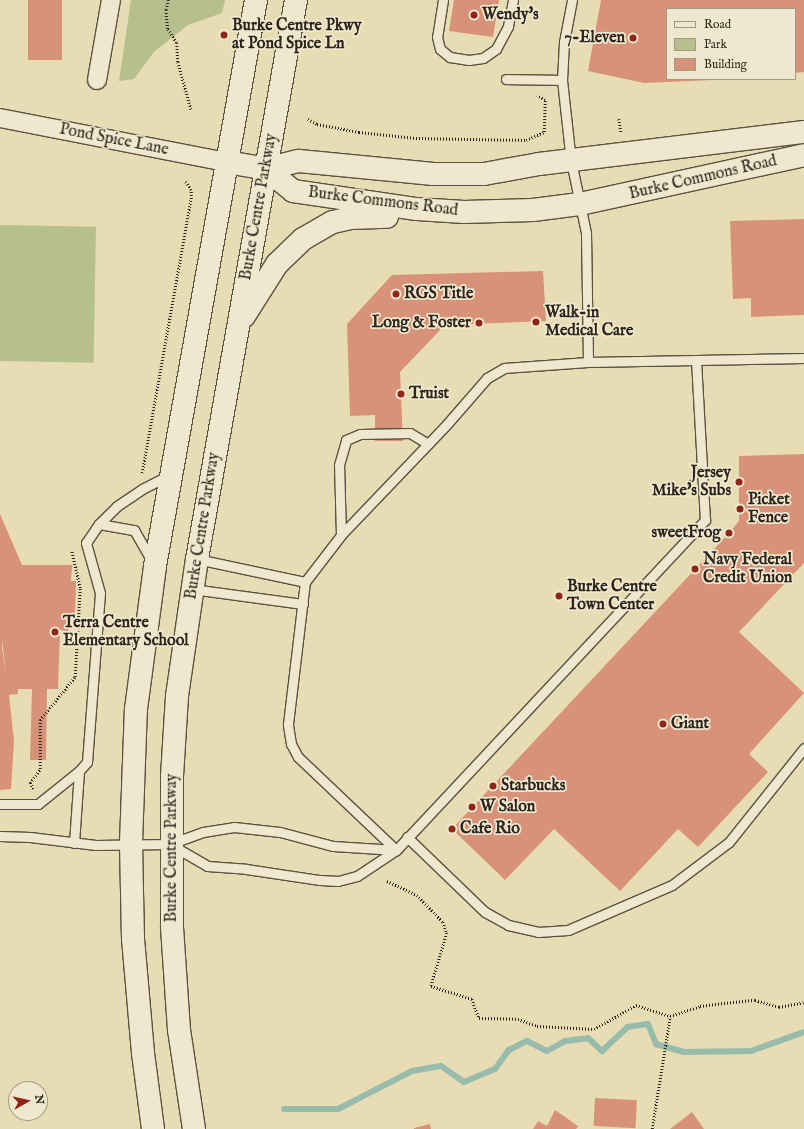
<!DOCTYPE html>
<style>
body{margin:0}
#map{position:relative;width:804px;height:1129px;overflow:hidden;background:#e8dcb4;font-family:"IM FELL English",serif}
div>[style]{position:absolute}
[style*='--x']{left:calc(var(--x)*1px);top:calc(var(--y)*1px);width:calc(var(--w)*1px);rotate:calc(var(--a)*1deg)}
.green>*{inset:0;background:#b5c08e;transform-origin:0 0}
.stream>*{height:6px;margin:-3px;padding:0 3px;transform-origin:3px;border-radius:3px;background:#97bcac}
.building>*{inset:0;background:#d79279;transform-origin:0 0}
.path>*{height:2.5px;margin-top:-1.25px;transform-origin:0;background:repeating-linear-gradient(90deg,#2e241c 0 1px,transparent 0 3px)}
.roads{filter:drop-shadow(1px 0 #5c5242) drop-shadow(-1px 0 #5c5242) drop-shadow(0 1px #5c5242) drop-shadow(0 -1px #5c5242)}
.lane>*{height:9px;margin:-4.5px;padding:0 4.5px;transform-origin:4.5px;border-radius:4.5px;background:#f0e8ce}
.street>*{height:18px;margin:-9px;padding:0 9px;transform-origin:9px;border-radius:9px;background:#f0e8ce}
.secondary>*{height:22px;margin:-11px;padding:0 11px;transform-origin:11px;border-radius:11px;background:#f0e8ce}
.dots>*{width:11px;height:11px;translate:-50% -50%;box-sizing:border-box;border:2px solid #f0e8ce;border-radius:50%}
span{translate:-50% -50%;white-space:nowrap;text-align:center;line-height:1.15;-webkit-text-stroke:3.5px #f0e8ce;paint-order:stroke}
.poi-label{font-size:16px;color:#2e241c;font-weight:700}
.left{translate:0 -50%;text-align:left}
.right{translate:-100% -50%;text-align:right}
.street-label{font-size:16px;color:#2e241c}
.legend{position:absolute;left:666px;top:8px;width:130px;height:72px;box-sizing:border-box;background:#f0e8ce;border:1px solid #a29a87;margin:0;padding:5px 7px;list-style:none;font-size:12px;color:#2e241c}
.legend li{display:flex;align-items:center;gap:8px;height:20px}
.legend b{width:20px;border:1px solid #a29a87}
.north{position:absolute;left:8px;top:1081px;width:40px;height:40px;box-sizing:border-box;background:#f0e8ce;border:1px solid #a29a87;border-radius:50%;rotate:82deg;font-size:11px;font-weight:700;line-height:16px;text-align:center;color:#2e241c}
.north::after{content:'';display:block;margin:auto;width:14px;height:18px;background:#8f2418;clip-path:polygon(50% 0,100% 100%,50% 72%,0 100%)}
</style>
<div id="map">
<div class="green">
<div style="clip-path:polygon(131px 0,225px 0,222px 13px,188px 25px,154px 52px,134px 79px,119px 81px)"></div>
<div style="left:0;top:225px;width:96px;height:136px;rotate:1deg"></div>
</div>
<div class="stream">
<div style="--x:284;--y:1109;--w:54;--a:0"></div>
<div style="--x:338;--y:1109;--w:83;--a:-27.2"></div>
<div style="--x:412;--y:1071;--w:29;--a:-10"></div>
<div style="--x:441;--y:1066;--w:28;--a:35"></div>
<div style="--x:464;--y:1082;--w:34;--a:-23"></div>
<div style="--x:495;--y:1069;--w:24;--a:-54"></div>
<div style="--x:509;--y:1050;--w:20;--a:-27"></div>
<div style="--x:527;--y:1041;--w:22;--a:27"></div>
<div style="--x:547;--y:1051;--w:21;--a:-29"></div>
<div style="--x:565;--y:1041;--w:23;--a:-7"></div>
<div style="--x:588;--y:1038;--w:19;--a:43"></div>
<div style="--x:602;--y:1051;--w:35;--a:-43"></div>
<div style="--x:628;--y:1027;--w:20;--a:-9"></div>
<div style="--x:648;--y:1024;--w:22;--a:68"></div>
<div style="--x:656;--y:1044;--w:29;--a:16"></div>
<div style="--x:684;--y:1052;--w:67;--a:-0.9"></div>
<div style="--x:751;--y:1051;--w:56;--a:-19.7"></div>
</div>
<div class="building">
<div style="left:28px;top:0;width:34px;height:60px"></div>
<div style="clip-path:polygon(454px 0,499px 0,493px 37px,449px 31px)"></div>
<div style="clip-path:polygon(601px 0,804px 0,804px 72px,795px 73px,795px 9px,667px 9px,667px 79px,712px 80px,644px 83px,588px 71px)"></div>
<div style="clip-path:polygon(804px 219px,804px 315px,751px 317px,751px 298px,733px 299px,730px 221px)"></div>
<div style="clip-path:polygon(543px 271px,546px 321px,445px 325px,400px 372px,403px 441px,375px 441px,375px 415px,350px 416px,347px 324px,392px 275px)"></div>
<div style="clip-path:polygon(804px 454px,804px 563px,739px 632px,804px 693px,749px 754px,768px 772px,698px 847px,678px 829px,620px 891px,554px 829px,505px 880px,452px 829px,729px 533px,739px 521px,739px 456px)"></div>
<div style="clip-path:polygon(evenodd,0 514px,22px 565px,72px 565px,71px 581px,76px 581px,75px 613px,69px 613px,68px 631px,60px 630px,58px 689px,47px 689px,46px 760px,30px 760px,32px 689px,18px 689px,18px 694px,9px 695px,14px 741px,11px 789px,0 790px,0 514px,2px 640px,6px 675px,2px 648px,2px 640px)"></div>
<div style="left:595px;top:1098px;width:42px;height:28px;rotate:3deg"></div>
<div style="clip-path:polygon(555px 1110px,578px 1126px,576px 1129px,533px 1129px,538px 1121px,547px 1126px)"></div>
<div style="clip-path:polygon(692px 1112px,704px 1129px,670px 1129px)"></div>
<div style="clip-path:polygon(430px 1124px,431px 1129px,414px 1129px,414px 1128px)"></div>
</div>
<div class="path">
<div style="--x:169;--y:0;--w:10;--a:107"></div>
<div style="--x:166;--y:10;--w:19;--a:84"></div>
<div style="--x:168;--y:29;--w:17;--a:57"></div>
<div style="--x:177;--y:43;--w:19;--a:87"></div>
<div style="--x:178;--y:62;--w:49;--a:74.5"></div>
<div style="--x:308;--y:119;--w:10;--a:29"></div>
<div style="--x:317;--y:124;--w:43;--a:10.8"></div>
<div style="--x:359;--y:132;--w:57;--a:6"></div>
<div style="--x:416;--y:138;--w:110;--a:1"></div>
<div style="--x:526;--y:140;--w:20;--a:-24"></div>
<div style="--x:544;--y:132;--w:32;--a:-88"></div>
<div style="--x:545;--y:100;--w:9;--a:-153"></div>
<div style="--x:619;--y:119;--w:13;--a:81"></div>
<div style="--x:142;--y:473;--w:278;--a:-79.9"></div>
<div style="--x:191;--y:199;--w:9;--a:-90"></div>
<div style="--x:191;--y:190;--w:12;--a:-125"></div>
<div style="--x:33;--y:789;--w:7;--a:-117"></div>
<div style="--x:30;--y:783;--w:17;--a:-54"></div>
<div style="--x:40;--y:769;--w:49;--a:-90"></div>
<div style="--x:40;--y:720;--w:55;--a:-50.9"></div>
<div style="--x:75;--y:677;--w:89;--a:-86.8"></div>
<div style="--x:80;--y:588;--w:39;--a:-103"></div>
<div style="--x:387;--y:881;--w:33;--a:25"></div>
<div style="--x:417;--y:895;--w:37;--a:46"></div>
<div style="--x:443;--y:922;--w:12;--a:70"></div>
<div style="--x:447;--y:933;--w:55;--a:106.8"></div>
<div style="--x:431;--y:986;--w:43;--a:17.6"></div>
<div style="--x:472;--y:999;--w:20;--a:70"></div>
<div style="--x:479;--y:1018;--w:39;--a:1"></div>
<div style="--x:518;--y:1019;--w:20;--a:20"></div>
<div style="--x:537;--y:1026;--w:57;--a:3"></div>
<div style="--x:594;--y:1029;--w:48;--a:-29.7"></div>
<div style="--x:636;--y:1005;--w:36;--a:18"></div>
<div style="--x:670;--y:1016;--w:32;--a:-18"></div>
<div style="--x:700;--y:1006;--w:24;--a:-7"></div>
<div style="--x:724;--y:1003;--w:31;--a:-6"></div>
<div style="--x:755;--y:1000;--w:25;--a:16"></div>
<div style="--x:779;--y:1007;--w:25;--a:-11"></div>
<div style="--x:652;--y:1129;--w:114;--a:-80.9"></div>
</div>
<div class="roads">
<div class="lane">
<div style="--x:443;--y:0;--w:37;--a:99"></div>
<div style="--x:437;--y:37;--w:12;--a:76"></div>
<div style="--x:440;--y:49;--w:13;--a:39"></div>
<div style="--x:450;--y:57;--w:19;--a:9"></div>
<div style="--x:469;--y:60;--w:14;--a:-8"></div>
<div style="--x:483;--y:58;--w:16;--a:-35"></div>
<div style="--x:496;--y:49;--w:26;--a:-62"></div>
<div style="--x:508;--y:26;--w:26;--a:-79"></div>
<div style="--x:572;--y:0;--w:43;--a:100.8"></div>
<div style="--x:564;--y:42;--w:38;--a:93"></div>
<div style="--x:562;--y:80;--w:81;--a:83.7"></div>
<div style="--x:571;--y:161;--w:74;--a:78.2"></div>
<div style="--x:586;--y:233;--w:129;--a:89.1"></div>
<div style="--x:506;--y:79;--w:56;--a:1"></div>
<div style="--x:696;--y:360;--w:160;--a:86.8"></div>
<div style="--x:705;--y:520;--w:452;--a:133.1"></div>
<div style="--x:396;--y:850;--w:135;--a:-136.5"></div>
<div style="--x:298;--y:757;--w:15;--a:-118"></div>
<div style="--x:291;--y:744;--w:20;--a:-99"></div>
<div style="--x:288;--y:724;--w:143;--a:-83.2"></div>
<div style="--x:305;--y:582;--w:59;--a:-52.5"></div>
<div style="--x:341;--y:535;--w:153;--a:-46.3"></div>
<div style="--x:447;--y:424;--w:61;--a:-49"></div>
<div style="--x:487;--y:378;--w:20;--a:-30"></div>
<div style="--x:504;--y:368;--w:84;--a:-4.1"></div>
<div style="--x:588;--y:362;--w:108;--a:-1.1"></div>
<div style="--x:696;--y:360;--w:108;--a:-1.1"></div>
<div style="--x:99;--y:524;--w:36;--a:10"></div>
<div style="--x:134;--y:530;--w:36;--a:60"></div>
<div style="--x:341;--y:535;--w:70;--a:-91.6"></div>
<div style="--x:339;--y:465;--w:26;--a:-74"></div>
<div style="--x:346;--y:440;--w:15;--a:-23"></div>
<div style="--x:360;--y:434;--w:50;--a:-1.1"></div>
<div style="--x:410;--y:433;--w:21;--a:31"></div>
<div style="--x:197;--y:559;--w:110;--a:12"></div>
<div style="--x:192;--y:589;--w:112;--a:7.7"></div>
<div style="--x:1;--y:804;--w:37;--a:0"></div>
<div style="--x:38;--y:804;--w:53;--a:-38.8"></div>
<div style="--x:0;--y:836;--w:30;--a:2"></div>
<div style="--x:30;--y:837;--w:66;--a:6.9"></div>
<div style="--x:96;--y:845;--w:74;--a:-0.8"></div>
<div style="--x:170;--y:844;--w:35;--a:-20"></div>
<div style="--x:203;--y:832;--w:31;--a:-9"></div>
<div style="--x:234;--y:827;--w:46;--a:6.2"></div>
<div style="--x:280;--y:832;--w:55;--a:14.8"></div>
<div style="--x:333;--y:846;--w:63;--a:3.6"></div>
<div style="--x:407;--y:837;--w:108;--a:43.9"></div>
<div style="--x:485;--y:912;--w:26;--a:29"></div>
<div style="--x:508;--y:925;--w:31;--a:13"></div>
<div style="--x:538;--y:932;--w:30;--a:-4"></div>
<div style="--x:568;--y:930;--w:113;--a:-23.4"></div>
<div style="--x:672;--y:885;--w:71;--a:-37"></div>
<div style="--x:729;--y:842;--w:120;--a:-51.4"></div>
<div style="--x:74;--y:843;--w:72;--a:-86"></div>
<div style="--x:79;--y:771;--w:12;--a:-48"></div>
<div style="--x:87;--y:762;--w:169;--a:-85.6"></div>
<div style="--x:100;--y:593;--w:52;--a:-105.6"></div>
<div style="--x:86;--y:543;--w:23;--a:-56"></div>
<div style="--x:99;--y:524;--w:25;--a:-45"></div>
<div style="--x:117;--y:506;--w:30;--a:-34"></div>
<div style="--x:142;--y:489;--w:30;--a:-27"></div>
<div style="--x:173;--y:846;--w:39;--a:30"></div>
<div style="--x:207;--y:866;--w:39;--a:4"></div>
<div style="--x:246;--y:869;--w:75;--a:8.5"></div>
<div style="--x:320;--y:880;--w:18;--a:3"></div>
<div style="--x:338;--y:881;--w:20;--a:-15"></div>
<div style="--x:357;--y:876;--w:47;--a:-33.7"></div>
</div>
<div class="street">
<div style="--x:97;--y:80;--w:81;--a:-80.1"></div>
<div style="--x:0;--y:118;--w:231;--a:11"></div>
</div>
<div class="secondary">
<div style="--x:227;--y:162;--w:40;--a:10"></div>
<div style="--x:266;--y:169;--w:34;--a:-14"></div>
<div style="--x:299;--y:161;--w:135;--a:5.5"></div>
<div style="--x:433;--y:174;--w:51;--a:0"></div>
<div style="--x:484;--y:174;--w:56;--a:-10.3"></div>
<div style="--x:539;--y:164;--w:267;--a:-6.9"></div>
<div style="--x:266;--y:169;--w:35;--a:39"></div>
<div style="--x:293;--y:191;--w:125;--a:8.3"></div>
<div style="--x:417;--y:209;--w:47;--a:3.7"></div>
<div style="--x:464;--y:212;--w:69;--a:-1.7"></div>
<div style="--x:533;--y:210;--w:47;--a:-7.3"></div>
<div style="--x:580;--y:204;--w:229;--a:-12.3"></div>
<div style="--x:244;--y:316;--w:62;--a:-57.6"></div>
<div style="--x:277;--y:264;--w:36;--a:-44"></div>
<div style="--x:303;--y:239;--w:34;--a:-30"></div>
<div style="--x:333;--y:222;--w:17;--a:-13"></div>
<div style="--x:350;--y:218;--w:37;--a:-2"></div>
<div style="--x:153;--y:1129;--w:77;--a:-97.5"></div>
<div style="--x:143;--y:1053;--w:114;--a:-95"></div>
<div style="--x:133;--y:939;--w:96;--a:-91.2"></div>
<div style="--x:131;--y:843;--w:134;--a:-87.9"></div>
<div style="--x:136;--y:709;--w:144;--a:-82.4"></div>
<div style="--x:155;--y:566;--w:575;--a:-79.88"></div>
<div style="--x:194;--y:1129;--w:100;--a:-98.6"></div>
<div style="--x:179;--y:1030;--w:104;--a:-93.9"></div>
<div style="--x:172;--y:926;--w:150;--a:-90"></div>
<div style="--x:172;--y:776;--w:80;--a:-86.4"></div>
<div style="--x:177;--y:696;--w:138;--a:-81.7"></div>
<div style="--x:197;--y:559;--w:568;--a:-79.96"></div>
</div>
</div>
<div class="dots">
<div style="left:474px;top:15px;background:#8f2418"></div>
<div style="left:224px;top:35px;background:#8f2418"></div>
<div style="left:633px;top:38px;background:#8f2418"></div>
<div style="left:396px;top:294px;background:#8f2418"></div>
<div style="left:536px;top:322px;background:#8f2418"></div>
<div style="left:479px;top:323px;background:#8f2418"></div>
<div style="left:401px;top:394px;background:#8f2418"></div>
<div style="left:739px;top:482px;background:#8f2418"></div>
<div style="left:740px;top:509px;background:#8f2418"></div>
<div style="left:729px;top:533px;background:#8f2418"></div>
<div style="left:695px;top:569px;background:#8f2418"></div>
<div style="left:559px;top:596px;background:#8f2418"></div>
<div style="left:55px;top:632px;background:#8f2418"></div>
<div style="left:663px;top:724px;background:#8f2418"></div>
<div style="left:493px;top:786px;background:#8f2418"></div>
<div style="left:472px;top:807px;background:#8f2418"></div>
<div style="left:452px;top:829px;background:#8f2418"></div>
</div>
<div class="poi-label">
<span class="left" style="left:482px;top:15px">Wendy's</span>
<span class="left" style="left:232px;top:35px">Burke Centre Pkwy<br>at Pond Spice Ln</span>
<span class="right" style="left:625px;top:38px">7-Eleven</span>
<span class="left" style="left:404px;top:294px">RGS Title</span>
<span class="left" style="left:545px;top:322px">Walk-in<br>Medical Care</span>
<span class="right" style="left:471px;top:323px">Long &amp; Foster</span>
<span class="left" style="left:409px;top:394px">Truist</span>
<span class="right" style="left:731px;top:482px">Jersey<br>Mike's Subs</span>
<span class="left" style="left:748px;top:509px">Picket<br>Fence</span>
<span class="right" style="left:721px;top:533px">sweetFrog</span>
<span class="left" style="left:703px;top:569px">Navy Federal<br>Credit Union</span>
<span class="left" style="left:567px;top:596px">Burke Centre<br>Town Center</span>
<span class="left" style="left:63px;top:632px">Terra Centre<br>Elementary School</span>
<span class="left" style="left:671px;top:724px">Giant</span>
<span class="left" style="left:501px;top:786px">Starbucks</span>
<span class="left" style="left:480px;top:807px">W Salon</span>
<span class="left" style="left:460px;top:829px">Cafe Rio</span>
</div>
<div class="street-label">
<span style="left:114px;top:140px;rotate:11deg">Pond Spice Lane</span>
<span style="left:703px;top:178px;rotate:-13deg">Burke Commons Road</span>
<span style="left:383px;top:202px;rotate:7deg">Burke Commons Road</span>
<span style="left:259px;top:207px;rotate:-80deg">Burke Centre Parkway</span>
<span style="left:203px;top:526px;rotate:-81deg">Burke Centre Parkway</span>
<span style="left:172px;top:848px;rotate:-90deg">Burke Centre Parkway</span>
</div>
<ul class="legend">
<li><b style="height:5px;background:#f0e8ce"></b>Road</li>
<li><b style="height:11px;background:#b5c08e"></b>Park</li>
<li><b style="height:11px;background:#d79279"></b>Building</li>
</ul>
<div class="north">N</div>
</div>
